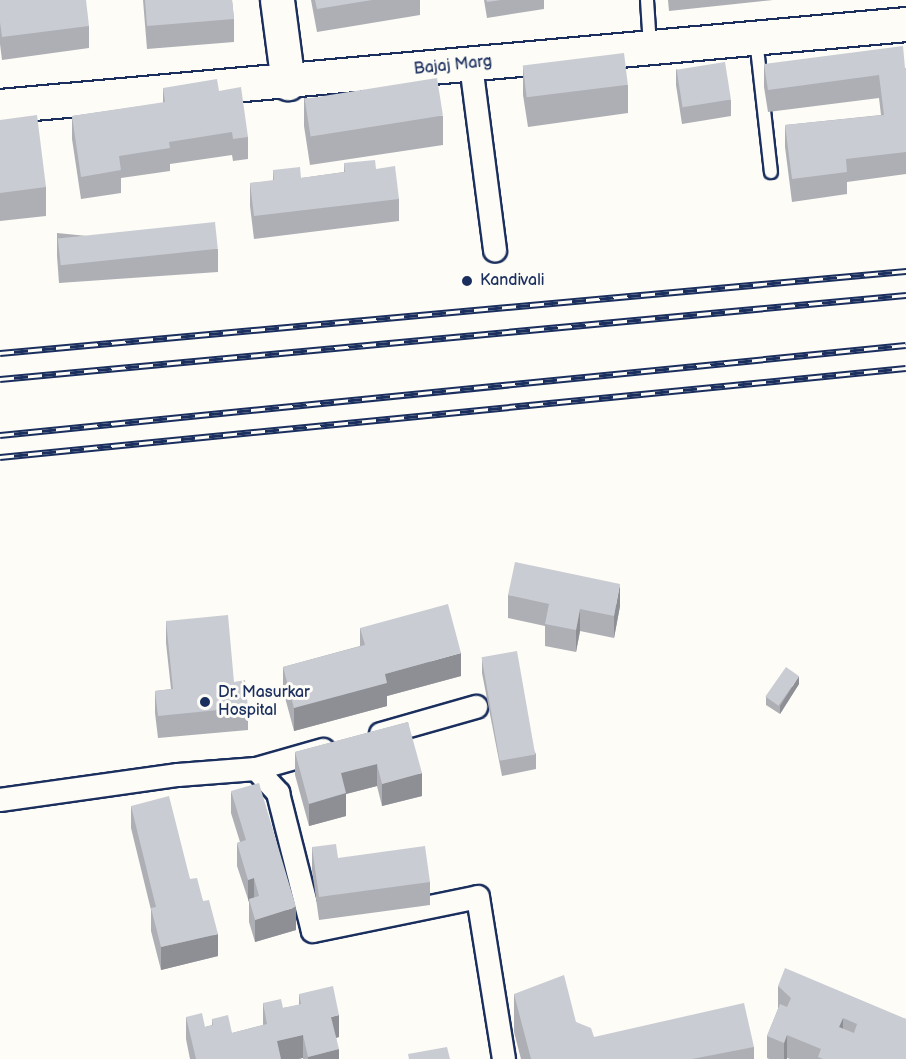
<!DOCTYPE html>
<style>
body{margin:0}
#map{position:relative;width:906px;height:1059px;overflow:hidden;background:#fdfcf7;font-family:"Balsamiq Sans",sans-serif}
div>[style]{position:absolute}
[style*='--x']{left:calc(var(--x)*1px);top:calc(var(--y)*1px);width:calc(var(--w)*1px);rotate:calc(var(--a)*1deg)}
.roads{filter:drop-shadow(2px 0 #1b2f5e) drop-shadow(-2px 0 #1b2f5e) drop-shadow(0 2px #1b2f5e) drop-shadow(0 -2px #1b2f5e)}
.lane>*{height:12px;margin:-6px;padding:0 6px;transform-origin:6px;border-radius:6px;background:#fdfcf7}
.street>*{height:22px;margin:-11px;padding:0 11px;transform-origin:11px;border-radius:11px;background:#fdfcf7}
.secondary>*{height:33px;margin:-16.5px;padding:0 16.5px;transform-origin:16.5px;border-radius:16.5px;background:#fdfcf7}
.rail>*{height:7px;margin-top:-3.5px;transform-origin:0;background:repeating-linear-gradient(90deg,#fdfcf7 0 14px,#1b2f5e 0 28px);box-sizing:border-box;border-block:2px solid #1b2f5e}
.wall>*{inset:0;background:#adafb5}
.shaded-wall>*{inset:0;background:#8d8f94}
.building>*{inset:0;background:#c9ccd3;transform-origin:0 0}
.dots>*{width:16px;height:16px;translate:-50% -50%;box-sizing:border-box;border:3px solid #fdfcf7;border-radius:50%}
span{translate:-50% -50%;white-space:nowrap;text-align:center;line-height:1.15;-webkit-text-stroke:6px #fdfcf7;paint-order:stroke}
.street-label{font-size:16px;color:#1b2f5e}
.poi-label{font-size:16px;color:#1b2f5e}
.left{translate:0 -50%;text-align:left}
</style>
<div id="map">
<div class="roads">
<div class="lane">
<div style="--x:647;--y:0;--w:47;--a:86.3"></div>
<div style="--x:756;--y:39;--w:134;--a:83.6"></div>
</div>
<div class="street">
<div style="--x:471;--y:65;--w:187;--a:82.6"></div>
<div style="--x:381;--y:734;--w:99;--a:-15.9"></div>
<div style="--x:256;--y:769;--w:70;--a:-15.8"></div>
<div style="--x:0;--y:800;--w:180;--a:-8"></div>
<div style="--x:178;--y:775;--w:78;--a:-4.4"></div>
<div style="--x:256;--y:769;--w:33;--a:47"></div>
<div style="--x:278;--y:793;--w:142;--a:75.8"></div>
<div style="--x:313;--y:931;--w:168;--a:-11.6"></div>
<div style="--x:478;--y:897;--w:164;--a:80.9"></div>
</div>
<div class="secondary">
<div style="--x:277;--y:0;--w:84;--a:82.5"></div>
<div style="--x:0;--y:106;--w:910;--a:-5.17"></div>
</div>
</div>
<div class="rail">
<div style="--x:0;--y:353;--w:910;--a:-5.17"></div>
<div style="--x:0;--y:379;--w:910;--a:-5.3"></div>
<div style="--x:0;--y:435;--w:910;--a:-5.67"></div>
<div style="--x:0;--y:457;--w:910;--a:-5.61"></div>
</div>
<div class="wall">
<div style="clip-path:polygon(0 0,89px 26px,89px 48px,2px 60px,0 44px)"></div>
<div style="clip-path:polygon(143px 0,232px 0,234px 19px,234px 42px,147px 49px)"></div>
<div style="clip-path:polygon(311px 0,420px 0,420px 15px,317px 32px)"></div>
<div style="clip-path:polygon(484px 0,544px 0,544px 9px,487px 18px)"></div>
<div style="clip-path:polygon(668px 0,773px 0,669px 11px)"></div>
<div style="clip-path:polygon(764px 64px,906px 68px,906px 174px,847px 182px,847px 194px,792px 202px,785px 147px,785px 125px,881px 115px,879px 98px,768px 112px,764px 87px)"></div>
<div style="clip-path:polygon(523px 67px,628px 85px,628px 113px,528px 127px,523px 95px)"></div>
<div style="clip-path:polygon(676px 69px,731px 100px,731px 116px,682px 124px,676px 85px)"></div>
<div style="clip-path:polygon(163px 88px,219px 91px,248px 137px,248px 159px,233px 161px,232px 155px,170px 164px,170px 171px,121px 178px,121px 193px,81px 199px,72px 139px,72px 116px,163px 103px)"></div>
<div style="clip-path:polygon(304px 98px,443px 116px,443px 145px,310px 165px,304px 126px)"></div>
<div style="clip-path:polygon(0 120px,46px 187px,46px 216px,0 221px)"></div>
<div style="clip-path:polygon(344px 163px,376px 169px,399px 199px,399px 221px,254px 239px,250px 206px,250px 183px,273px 181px,273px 170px,301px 178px,344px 172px)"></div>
<div style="clip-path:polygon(57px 233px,218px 249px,218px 272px,59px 283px,57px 256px)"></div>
<div style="clip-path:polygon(508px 595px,620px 606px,614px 638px,580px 631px,576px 652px,545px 646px,545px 626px,508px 618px)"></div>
<div style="clip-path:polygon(166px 621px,234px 682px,248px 707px,248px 730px,158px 738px,155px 713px,155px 691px,171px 689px,166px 643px)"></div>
<div style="clip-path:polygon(360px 628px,461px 676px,387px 696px,387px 706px,294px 731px,283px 690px,283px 667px,360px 646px)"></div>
<div style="clip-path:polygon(482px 657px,536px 754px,536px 769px,502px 776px,482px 673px)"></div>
<div style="clip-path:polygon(799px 684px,780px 714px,766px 705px,766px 697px)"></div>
<div style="clip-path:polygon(408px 722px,422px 796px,382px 806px,377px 786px,346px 794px,346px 816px,309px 826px,295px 775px,295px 752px)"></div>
<div style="clip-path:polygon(231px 791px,296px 930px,255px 942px,249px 922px,249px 902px,237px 866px,237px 843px,240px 842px,231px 813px)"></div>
<div style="clip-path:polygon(131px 806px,190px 879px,203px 901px,218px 956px,161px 970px,151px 931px,151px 910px,131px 828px)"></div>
<div style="clip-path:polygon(312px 847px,338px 858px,430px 882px,430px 905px,319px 920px,312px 870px)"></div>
<div style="clip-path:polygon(778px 986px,906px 1019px,906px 1059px,790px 1059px,787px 1058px,787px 1059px,769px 1059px,767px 1058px,767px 1036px,778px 1009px)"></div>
<div style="clip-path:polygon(299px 994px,339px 1037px,336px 1038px,339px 1059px,303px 1059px,303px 1058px,298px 1059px,190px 1059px,186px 1039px,186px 1017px,205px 1027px,212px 1025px,212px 1019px,232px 1033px,263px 1025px,263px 1003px,283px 1008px,299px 1005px)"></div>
<div style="clip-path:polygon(514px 994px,576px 1022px,594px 1037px,754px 1047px,754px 1059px,521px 1059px,514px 1032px)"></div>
</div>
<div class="shaded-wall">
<div style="clip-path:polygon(620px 584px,620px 606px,614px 638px,614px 616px)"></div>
<div style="clip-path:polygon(580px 609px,580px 631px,576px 652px,576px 630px)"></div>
<div style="clip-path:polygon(461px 653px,461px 676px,387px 696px,387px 706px,294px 731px,294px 708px,385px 674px)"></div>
<div style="clip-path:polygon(799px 676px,799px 684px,780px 714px,780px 706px)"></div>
<div style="clip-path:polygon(377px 764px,377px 786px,346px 794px,346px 816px,309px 826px,309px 804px,341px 773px)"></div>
<div style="clip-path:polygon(422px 773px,422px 796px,382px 806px,382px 784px)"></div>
<div style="clip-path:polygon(254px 878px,254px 901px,249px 899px,248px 902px,248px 880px)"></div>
<div style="clip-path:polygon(296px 907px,296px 930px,255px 942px,255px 920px)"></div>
<div style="clip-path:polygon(218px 934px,218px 956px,161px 970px,161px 947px)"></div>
<div style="clip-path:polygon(339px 1015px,339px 1037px,331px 1039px,331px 1017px)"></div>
<div style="clip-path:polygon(843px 1018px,843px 1040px,839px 1027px)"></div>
<div style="clip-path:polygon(303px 1035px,303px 1058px,298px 1059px,277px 1059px,277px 1041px)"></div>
<div style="clip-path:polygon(787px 1035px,787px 1059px,784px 1059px,784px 1043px)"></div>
<div style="clip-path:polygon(339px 1049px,339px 1059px,308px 1059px,308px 1057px)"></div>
</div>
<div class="building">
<div style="clip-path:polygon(0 0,86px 0,89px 26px,2px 37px,0 22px)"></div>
<div style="clip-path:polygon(145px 0,232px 0,234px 19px,147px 26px)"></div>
<div style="clip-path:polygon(315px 0,372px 0,317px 9px)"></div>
<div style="clip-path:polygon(486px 0,501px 0,487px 2px)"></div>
<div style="clip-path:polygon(903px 46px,905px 68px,906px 68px,906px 152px,846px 159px,847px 172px,792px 179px,785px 125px,884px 115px,879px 75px,768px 90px,764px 64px)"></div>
<div style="left:624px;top:53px;width:32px;height:102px;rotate:83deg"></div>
<div style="left:725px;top:62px;width:38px;height:49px;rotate:81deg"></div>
<div style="left:437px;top:78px;width:38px;height:134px;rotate:81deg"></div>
<div style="clip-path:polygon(217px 79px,219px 91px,241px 87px,248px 137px,233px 139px,232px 132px,169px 142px,170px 148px,119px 156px,121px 170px,81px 177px,72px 116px,165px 102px,163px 88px)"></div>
<div style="clip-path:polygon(37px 115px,46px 187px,0 193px,0 120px)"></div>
<div style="clip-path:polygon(375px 160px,376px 169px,395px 166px,399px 199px,254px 216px,250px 183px,274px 180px,273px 170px,300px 167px,301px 178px,345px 172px,344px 163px)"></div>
<div style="left:215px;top:222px;width:27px;height:158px;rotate:84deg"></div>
<div style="clip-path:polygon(515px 562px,620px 584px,614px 616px,580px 609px,576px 630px,545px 624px,549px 604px,508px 595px)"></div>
<div style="clip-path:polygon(448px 604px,461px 653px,385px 674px,387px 683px,294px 708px,283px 667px,365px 645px,360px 628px)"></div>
<div style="clip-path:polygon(228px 615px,234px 682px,245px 680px,248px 707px,158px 716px,155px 691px,173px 689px,166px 621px)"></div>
<div style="left:517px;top:651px;width:105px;height:36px;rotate:80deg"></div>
<div style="left:786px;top:667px;width:16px;height:36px;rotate:35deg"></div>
<div style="clip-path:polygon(408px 722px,422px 773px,382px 784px,377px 764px,341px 773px,346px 793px,309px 804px,295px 752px)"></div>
<div style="clip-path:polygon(259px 783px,296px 907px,255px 920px,249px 899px,259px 896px,254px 878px,248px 880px,237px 843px,246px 840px,231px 791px)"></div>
<div style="clip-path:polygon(169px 796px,190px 879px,197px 878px,203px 901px,209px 900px,218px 934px,161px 947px,151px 908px,156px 907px,131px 806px)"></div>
<div style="clip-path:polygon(336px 844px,338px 858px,425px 846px,430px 882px,319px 897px,312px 847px)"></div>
<div style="clip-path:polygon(evenodd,785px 968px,906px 1019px,906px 1059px,823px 1059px,818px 1057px,821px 1049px,787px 1035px,784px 1043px,767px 1036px,780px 1004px,787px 1007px,791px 998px,778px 986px,785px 968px,843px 1018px,857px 1024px,854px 1033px,839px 1027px,843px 1018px)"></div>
<div style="clip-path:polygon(564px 975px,576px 1022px,591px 1028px,594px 1037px,744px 1003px,754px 1047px,692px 1059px,531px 1059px,514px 994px)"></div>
<div style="clip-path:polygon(333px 986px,339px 1015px,331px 1017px,339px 1049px,308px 1057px,303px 1035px,277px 1041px,281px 1059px,196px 1059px,186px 1017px,202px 1013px,205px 1027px,213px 1025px,212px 1019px,228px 1015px,232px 1033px,267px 1024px,263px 1003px,281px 999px,283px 1008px,301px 1004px,299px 994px)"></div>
<div style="clip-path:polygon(447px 1047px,450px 1059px,409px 1059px,408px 1054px)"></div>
</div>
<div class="dots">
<div style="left:467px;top:281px;background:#1b2f5e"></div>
<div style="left:205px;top:702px;background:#1b2f5e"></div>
</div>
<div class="street-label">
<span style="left:453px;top:66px;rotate:-6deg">Bajaj Marg</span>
</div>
<div class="poi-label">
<span class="left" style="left:480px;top:281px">Kandivali</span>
<span class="left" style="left:218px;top:702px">Dr. Masurkar<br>Hospital</span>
</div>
</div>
